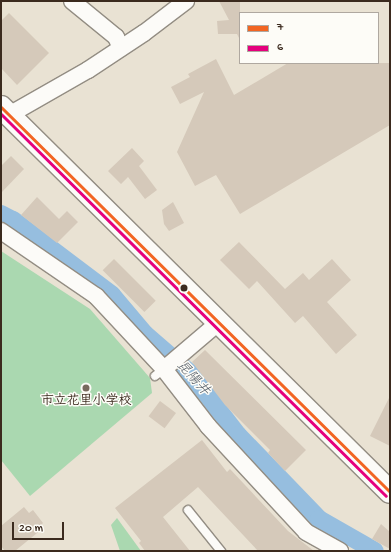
<!DOCTYPE html>
<meta charset="utf-8">
<style>
body{margin:0}
#map{position:relative;width:391px;height:552px;overflow:hidden;background:#e9e2d3;font-family:"Gochi Hand","Klee One",sans-serif}
div>[style]{position:absolute}
[style*='--x']{left:calc(var(--x)*1px);top:calc(var(--y)*1px);width:calc(var(--w)*1px);rotate:calc(var(--a)*1deg)}
.green>*{inset:0;background:#aad8b0}
.canal>*{height:18px;margin:-9px;padding:0 9px;transform-origin:9px;border-radius:9px;background:#96bedf}
.building>*{inset:0;background:#d5c9ba;transform-origin:0 0}
.roads{filter:drop-shadow(1px 0 #938d83) drop-shadow(-1px 0 #938d83) drop-shadow(0 1px #938d83) drop-shadow(0 -1px #938d83)}
.service>*{height:8px;margin:-4px;padding:0 4px;transform-origin:4px;border-radius:4px;background:#fcfbf8}
.minor>*{height:16px;margin:-8px;padding:0 8px;transform-origin:8px;border-radius:8px;background:#fcfbf8}
.primary>*{height:22px;margin:-11px;padding:0 11px;transform-origin:11px;border-radius:11px;background:#fcfbf8}
.bus-1>*{height:3px;margin:-1.5px;padding:0 1.5px;transform-origin:1.5px;border-radius:1.5px;background:#f26522}
.bus-2>*{height:3px;margin:-1.5px;padding:0 1.5px;transform-origin:1.5px;border-radius:1.5px;background:#e5007d}
.dots>*{width:11px;height:11px;translate:-50% -50%;box-sizing:border-box;border:2px solid #fdfcf7;border-radius:50%}
span{translate:-50% -50%;white-space:nowrap;text-align:center;line-height:1.15;-webkit-text-stroke:3px #fdfcf7;paint-order:stroke}
.poi-label{font-size:13px;color:#3b2a1e;font-weight:700}
.water-label{font-size:14px;color:#4f5863;font-style:italic}
.frame{position:absolute;inset:0;border:2px solid #3b2a1e;pointer-events:none}
.legend{position:absolute;left:239px;top:12px;width:140px;height:52px;box-sizing:border-box;background:#fdfcf7;border:1px solid #afa8a0;margin:0;padding:5px 7px;list-style:none;font-size:12px;color:#3b2a1e}
.legend li{display:flex;align-items:center;gap:8px;height:20px}
.legend b{width:20px;border:1px solid #afa8a0}
.scale{position:absolute;left:12px;top:522px;width:52px;height:18px;box-sizing:border-box;border:2px solid #3b2a1e;border-top:0;padding-left:5px;font-size:12px;line-height:14px;white-space:nowrap;color:#3b2a1e;-webkit-text-stroke:3px #fdfcf7;paint-order:stroke}
</style>
<div id="map">
<div class="green">
<div style="clip-path:polygon(1px 251px,90px 309px,150px 378px,152px 393px,30px 496px,1px 460px)"></div>
<div style="clip-path:polygon(117px 518px,141px 551px,120px 551px,111px 525px)"></div>
</div>
<div class="canal">
<div style="--x:1;--y:214;--w:13;--a:27"></div>
<div style="--x:13;--y:220;--w:124;--a:37.1"></div>
<div style="--x:112;--y:295;--w:51;--a:49.8"></div>
<div style="--x:145;--y:334;--w:60;--a:40.9"></div>
<div style="--x:190;--y:373;--w:78;--a:52.3"></div>
<div style="--x:238;--y:435;--w:117;--a:46"></div>
<div style="--x:319;--y:519;--w:64;--a:29.7"></div>
</div>
<div class="building">
<div style="clip-path:polygon(219px 1px,240px 1px,240px 40px,237px 34px,218px 34px,217px 21px,229px 20px)"></div>
<div style="clip-path:polygon(9px 13px,49px 53px,17px 85px,1px 68px,1px 21px)"></div>
<div style="clip-path:polygon(216px 59px,234px 95px,288px 63px,390px 63px,390px 125px,240px 214px,216px 175px,195px 186px,177px 152px,204px 92px,180px 104px,171px 87px,190px 77px,188px 74px)"></div>
<div style="clip-path:polygon(132px 148px,144px 161px,139px 166px,157px 190px,145px 199px,128px 177px,121px 184px,108px 171px)"></div>
<div style="clip-path:polygon(11px 156px,24px 169px,1px 193px,1px 166px)"></div>
<div style="clip-path:polygon(37px 197px,59px 219px,67px 211px,78px 222px,57px 243px,21px 215px)"></div>
<div style="clip-path:polygon(173px 202px,184px 223px,169px 231px,164px 224px,162px 210px)"></div>
<div style="clip-path:polygon(239px 242px,285px 289px,303px 273px,309px 280px,332px 259px,351px 280px,327px 302px,357px 335px,336px 354px,303px 316px,295px 323px,257px 281px,249px 289px,220px 260px)"></div>
<div style="left:114px;top:259px;width:59px;height:16px;rotate:45deg"></div>
<div style="clip-path:polygon(205px 350px,306px 450px,285px 471px,268px 453px,270px 450px,225px 405px,192px 362px)"></div>
<div style="clip-path:polygon(390px 396px,390px 446px,370px 436px)"></div>
<div style="left:160px;top:401px;width:20px;height:19px;rotate:37deg"></div>
<div style="clip-path:polygon(202px 440px,227px 472px,230px 469px,288px 531px,314px 551px,258px 551px,198px 487px,163px 517px,190px 551px,145px 551px,139px 543px,141px 541px,115px 508px)"></div>
<div style="clip-path:polygon(24px 507px,29px 513px,33px 510px,43px 523px,40px 526px,42px 529px,15px 551px,5px 551px,1px 546px,1px 526px)"></div>
<div style="clip-path:polygon(381px 524px,390px 532px,390px 549px,372px 539px)"></div>
</div>
<div class="roads">
<div class="service">
<div style="--x:155;--y:376;--w:11;--a:-38"></div>
<div style="--x:188;--y:510;--w:53;--a:51.2"></div>
</div>
<div class="minor">
<div style="--x:72;--y:1;--w:57;--a:39.3"></div>
<div style="--x:116;--y:37;--w:12;--a:66"></div>
<div style="--x:9;--y:115;--w:91;--a:-29.7"></div>
<div style="--x:88;--y:70;--w:67;--a:-33.5"></div>
<div style="--x:144;--y:33;--w:53;--a:-37.3"></div>
<div style="--x:1;--y:231;--w:115;--a:34.4"></div>
<div style="--x:96;--y:296;--w:100;--a:47"></div>
<div style="--x:164;--y:369;--w:72;--a:52.3"></div>
<div style="--x:208;--y:426;--w:144;--a:47.2"></div>
<div style="--x:306;--y:532;--w:39;--a:29"></div>
<div style="--x:164;--y:369;--w:71;--a:-40.4"></div>
</div>
<div class="primary">
<div style="--x:1;--y:107;--w:547;--a:44.7"></div>
</div>
</div>
<div class="bus-1">
<div style="--x:1;--y:107;--w:547;--a:44.7"></div>
</div>
<div class="bus-2">
<div style="--x:1;--y:114;--w:542;--a:44.78"></div>
</div>
<div class="dots">
<div style="left:184px;top:288px;background:#3b2a1e"></div>
<div style="left:86px;top:388px;background:#786a5d"></div>
</div>
<div class="poi-label">
<span style="left:86px;top:402px">市立花里小学校</span>
</div>
<div class="water-label">
<span style="left:192px;top:379px;rotate:48deg">昆陽井</span>
</div>
<div class="frame"></div>
<ul class="legend">
<li><b style="height:5px;background:#f26522"></b>7</li>
<li><b style="height:5px;background:#e5007d"></b>6</li>
</ul>
<div class="scale">20 m</div>
</div>
